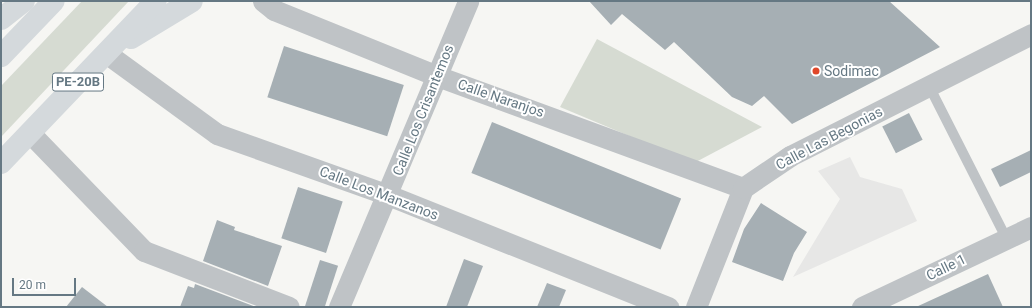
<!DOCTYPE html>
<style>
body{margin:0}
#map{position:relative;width:1032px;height:308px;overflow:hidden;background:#f6f6f3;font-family:Roboto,sans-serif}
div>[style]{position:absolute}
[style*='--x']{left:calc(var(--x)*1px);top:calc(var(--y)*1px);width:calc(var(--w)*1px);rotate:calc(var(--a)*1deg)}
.built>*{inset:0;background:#e7e7e6}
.green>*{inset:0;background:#d6dbd2}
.building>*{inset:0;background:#a6afb4;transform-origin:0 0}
.service>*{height:10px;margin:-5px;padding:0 5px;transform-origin:5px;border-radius:5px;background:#bfc3c6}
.minor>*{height:21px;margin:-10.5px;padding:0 10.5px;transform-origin:10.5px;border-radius:10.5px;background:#bfc3c6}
.trunk>*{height:22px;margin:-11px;padding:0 11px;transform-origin:11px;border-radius:11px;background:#d4d9dc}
.dots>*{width:11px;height:11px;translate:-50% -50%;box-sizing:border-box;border:2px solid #fff;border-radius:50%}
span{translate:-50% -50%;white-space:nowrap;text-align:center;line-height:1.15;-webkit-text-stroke:4px #fff;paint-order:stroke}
.shield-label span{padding:1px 3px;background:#fff;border:1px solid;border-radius:3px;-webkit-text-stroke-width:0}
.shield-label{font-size:13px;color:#657883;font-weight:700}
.poi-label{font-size:14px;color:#657883}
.left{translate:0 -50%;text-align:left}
.street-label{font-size:14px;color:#657883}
.frame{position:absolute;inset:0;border:2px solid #657883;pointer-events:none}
.scale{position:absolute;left:12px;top:278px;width:64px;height:18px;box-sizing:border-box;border:2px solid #657883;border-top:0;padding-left:5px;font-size:12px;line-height:14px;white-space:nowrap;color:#657883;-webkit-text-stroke:3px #fff;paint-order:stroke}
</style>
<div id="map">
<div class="built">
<div style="clip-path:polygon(850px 157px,860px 177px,902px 189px,917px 221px,793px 277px,840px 199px,818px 171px)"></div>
</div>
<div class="green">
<div style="clip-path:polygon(82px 1px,129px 1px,1px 137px,1px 86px)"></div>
<div style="clip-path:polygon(597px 39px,762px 127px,694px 163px,560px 107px)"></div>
</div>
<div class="building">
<div style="clip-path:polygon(589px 1px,889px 1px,940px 47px,792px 124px,764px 96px,752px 106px,732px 97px,674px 42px,665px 50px,622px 14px,611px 25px)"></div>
<div style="left:284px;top:46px;width:126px;height:54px;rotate:18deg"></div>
<div style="left:909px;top:113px;width:30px;height:30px;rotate:63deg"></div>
<div style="left:492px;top:122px;width:204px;height:55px;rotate:22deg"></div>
<div style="clip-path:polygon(1031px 150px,1031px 172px,1000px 187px,991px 169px)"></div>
<div style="left:298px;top:187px;width:47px;height:54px;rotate:18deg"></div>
<div style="clip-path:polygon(761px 203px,807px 232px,794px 253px,783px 281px,732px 262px,744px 229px)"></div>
<div style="clip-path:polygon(217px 220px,235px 227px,234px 230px,282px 246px,268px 286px,203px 261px)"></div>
<div style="clip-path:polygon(464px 259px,483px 266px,467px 307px,446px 307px)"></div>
<div style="left:320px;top:260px;width:19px;height:50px;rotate:18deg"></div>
<div style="clip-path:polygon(988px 274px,1003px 307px,916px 307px)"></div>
<div style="clip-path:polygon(547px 283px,566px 290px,559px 307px,537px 307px)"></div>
<div style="clip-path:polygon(195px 284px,256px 307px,180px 307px,188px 286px,194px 288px)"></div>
<div style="clip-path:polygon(82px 287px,108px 307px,66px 307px)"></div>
</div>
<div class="service">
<div style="--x:929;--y:86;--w:170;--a:63.1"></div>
</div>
<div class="minor">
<div style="--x:263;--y:1;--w:14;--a:39"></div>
<div style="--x:274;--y:10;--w:176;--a:22"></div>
<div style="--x:437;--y:76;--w:326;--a:20.1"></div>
<div style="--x:106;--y:53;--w:137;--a:36.1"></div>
<div style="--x:217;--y:134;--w:182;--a:19.6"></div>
<div style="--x:388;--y:195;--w:302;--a:21.8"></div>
<div style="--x:30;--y:133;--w:164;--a:46"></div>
<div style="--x:144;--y:251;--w:155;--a:21.1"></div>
<div style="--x:339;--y:307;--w:332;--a:-67.1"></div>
<div style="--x:696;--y:307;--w:128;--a:-68.4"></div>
<div style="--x:743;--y:188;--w:57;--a:-34.2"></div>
<div style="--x:790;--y:156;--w:270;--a:-26.8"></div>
<div style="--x:862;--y:307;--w:187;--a:-25.3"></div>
</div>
<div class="trunk">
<div style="--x:1;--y:19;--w:29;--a:-38"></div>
<div style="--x:131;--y:38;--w:71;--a:-31.2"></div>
<div style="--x:1;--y:56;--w:76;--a:-46.1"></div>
<div style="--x:1;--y:163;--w:224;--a:-46.3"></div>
</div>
<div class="dots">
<div style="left:816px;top:71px;background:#e04729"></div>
</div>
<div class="shield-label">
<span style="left:78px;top:82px">PE-20B</span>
</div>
<div class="poi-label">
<span class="left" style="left:824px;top:71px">Sodimac</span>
</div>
<div class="street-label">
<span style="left:501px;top:98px;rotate:19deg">Calle Naranjos</span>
<span style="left:423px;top:110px;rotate:-68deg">Calle Los Crisantemos</span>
<span style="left:829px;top:138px;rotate:-28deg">Calle Las Begonias</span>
<span style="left:379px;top:193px;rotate:21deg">Calle Los Manzanos</span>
<span style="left:946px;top:267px;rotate:-26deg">Calle 1</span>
</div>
<div class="frame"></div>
<div class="scale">20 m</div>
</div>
